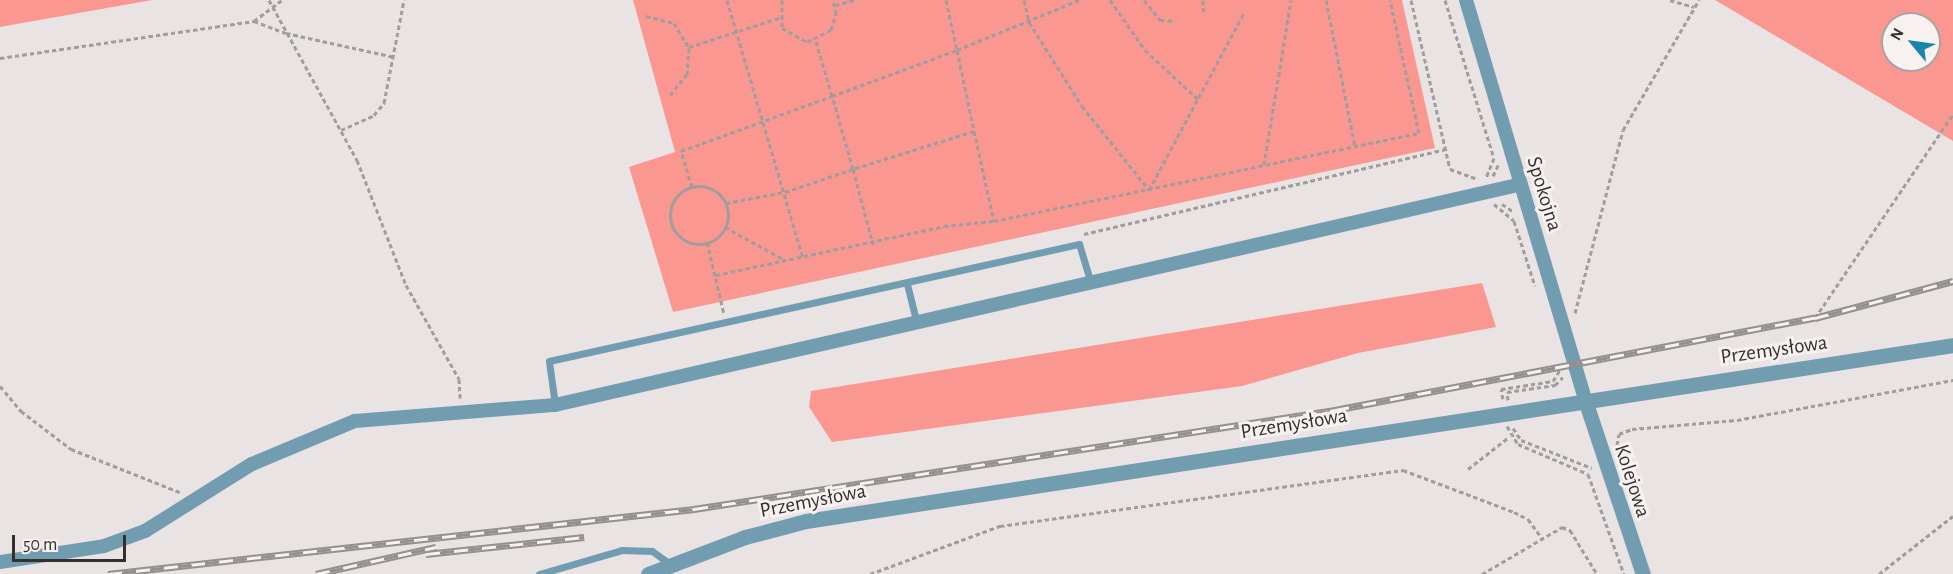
<!DOCTYPE html>
<meta charset="utf-8">
<style>
body{margin:0}
#map{position:relative;width:1953px;height:574px;overflow:hidden;background:#e9e3e3;font-family:"Alegreya Sans",sans-serif}
div>[style]{position:absolute}
[style*='--x']{left:calc(var(--x)*1px);top:calc(var(--y)*1px);width:calc(var(--w)*1px);rotate:calc(var(--a)*1deg)}
.green>*{inset:0;background:#fa9791}
.path>*{height:3px;margin-top:-1.5px;transform-origin:0;background:repeating-linear-gradient(90deg,#a19d9c 0 4.5px,transparent 0 7.5px)}
.path>.ring{margin:-1.5px;padding:0;box-sizing:content-box;background:none;border:3px solid #a19d9c;border-radius:50%}
.service>*{height:7px;margin:-3.5px;padding:0 3.5px;transform-origin:3.5px;border-radius:3.5px;background:#729db1}
.minor>*{height:14px;margin:-7px;padding:0 7px;transform-origin:7px;border-radius:7px;background:#729db1}
.tertiary>*{height:15px;margin:-7.5px;padding:0 7.5px;transform-origin:7.5px;border-radius:7.5px;background:#729db1}
.rail>*{height:7px;margin-top:-3.5px;transform-origin:0;background:repeating-linear-gradient(90deg,#f7f1f0 0 14px,#94908f 0 28px);box-sizing:border-box;border-block:2px solid #94908f}
span{translate:-50% -50%;white-space:nowrap;text-align:center;line-height:1.15;-webkit-text-stroke:6px #f7f1f0;paint-order:stroke}
.street-label{font-size:21px;color:#333130}
.north{position:absolute;left:1881px;top:12px;width:60px;height:60px;box-sizing:border-box;background:#f7f1f0;border:2px solid #a9a4a3;border-radius:50%;rotate:299deg;font-size:16px;font-weight:700;line-height:24px;text-align:center;color:#333130}
.north::after{content:'';display:block;margin:auto;width:21px;height:27px;background:#1686ac;clip-path:polygon(50% 0,100% 100%,50% 72%,0 100%)}
.scale{position:absolute;left:12px;top:535px;width:114px;height:27px;box-sizing:border-box;border:3px solid #333130;border-top:0;padding-left:8px;font-size:18px;line-height:21px;white-space:nowrap;color:#333130;-webkit-text-stroke:4px #f7f1f0;paint-order:stroke}
</style>
<div id="map">
<div class="green">
<div style="clip-path:polygon(0 0,152px 0,0 27px)"></div>
<div style="clip-path:polygon(633px 0,1402px 0,1435px 148px,673px 312px,629px 167px,675px 152px)"></div>
<div style="clip-path:polygon(evenodd,1715px 0,1953px 0,1953px 141px,1715px 0,1893px 24px,1929px 24px,1929px 60px,1893px 60px,1893px 24px)"></div>
<div style="clip-path:polygon(1482px 283px,1496px 327px,1358px 353px,1242px 386px,832px 442px,809px 407px,811px 391px)"></div>
</div>
<div class="path">
<div style="--x:269;--y:0;--w:183;--a:61.2"></div>
<div style="--x:357;--y:160;--w:134;--a:68.6"></div>
<div style="--x:406;--y:285;--w:108;--a:60.6"></div>
<div style="--x:459;--y:379;--w:19;--a:87"></div>
<div style="--x:727;--y:0;--w:270;--a:73.6"></div>
<div style="--x:782;--y:0;--w:28;--a:90"></div>
<div style="--x:782;--y:28;--w:29;--a:29"></div>
<div style="--x:807;--y:42;--w:27;--a:-27"></div>
<div style="--x:831;--y:30;--w:17;--a:-73"></div>
<div style="--x:836;--y:14;--w:14;--a:-102"></div>
<div style="--x:946;--y:0;--w:51;--a:77.6"></div>
<div style="--x:957;--y:50;--w:83;--a:78.1"></div>
<div style="--x:974;--y:131;--w:127;--a:162.6"></div>
<div style="--x:853;--y:169;--w:76;--a:-106"></div>
<div style="--x:832;--y:96;--w:133;--a:-20.2"></div>
<div style="--x:957;--y:50;--w:132;--a:-22.3"></div>
<div style="--x:1024;--y:0;--w:23;--a:77"></div>
<div style="--x:1029;--y:22;--w:99;--a:57.8"></div>
<div style="--x:1082;--y:106;--w:107;--a:51.4"></div>
<div style="--x:1149;--y:190;--w:201;--a:-61.8"></div>
<div style="--x:1110;--y:0;--w:61;--a:55"></div>
<div style="--x:1145;--y:50;--w:72;--a:42.8"></div>
<div style="--x:1144;--y:0;--w:26;--a:51"></div>
<div style="--x:1160;--y:20;--w:15;--a:4"></div>
<div style="--x:1203;--y:0;--w:15;--a:86"></div>
<div style="--x:1326;--y:0;--w:149;--a:78.8"></div>
<div style="--x:1411;--y:0;--w:173;--a:77"></div>
<div style="--x:1450;--y:169;--w:30;--a:20"></div>
<div style="--x:1445;--y:0;--w:165;--a:72.8"></div>
<div style="--x:1494;--y:158;--w:22;--a:112"></div>
<div style="--x:1670;--y:0;--w:25;--a:16"></div>
<div style="--x:835;--y:5;--w:20;--a:-15"></div>
<div style="--x:646;--y:16;--w:29;--a:14"></div>
<div style="--x:674;--y:23;--w:29;--a:59"></div>
<div style="--x:689;--y:48;--w:26;--a:94"></div>
<div style="--x:687;--y:74;--w:27;--a:129"></div>
<div style="--x:254;--y:21;--w:34;--a:21"></div>
<div style="--x:286;--y:33;--w:111;--a:12.5"></div>
<div style="--x:689;--y:47;--w:95;--a:-17.9"></div>
<div style="--x:0;--y:58;--w:257;--a:-8.3"></div>
<div style="--x:254;--y:21;--w:35;--a:-37"></div>
<div style="--x:341;--y:130;--w:36;--a:-24"></div>
<div style="--x:374;--y:115;--w:16;--a:-50"></div>
<div style="--x:384;--y:103;--w:105;--a:-79"></div>
<div style="--x:974;--y:131;--w:92;--a:77.5"></div>
<div style="--x:994;--y:221;--w:434;--a:-11.7"></div>
<div style="--x:1419;--y:133;--w:136;--a:-102.3"></div>
<div style="--x:1264;--y:165;--w:167;--a:-80.7"></div>
<div style="--x:1493;--y:176;--w:14;--a:-65"></div>
<div class="ring" style="left:670px;top:186px;width:55px;height:55px"></div>
<div style="--x:692;--y:187;--w:38;--a:-107"></div>
<div style="--x:681;--y:151;--w:161;--a:-20"></div>
<div style="--x:832;--y:96;--w:57;--a:-106.2"></div>
<div style="--x:726;--y:203;--w:60;--a:-10.6"></div>
<div style="--x:785;--y:192;--w:72;--a:-18.7"></div>
<div style="--x:853;--y:169;--w:78;--a:75.1"></div>
<div style="--x:1494;--y:204;--w:26;--a:40"></div>
<div style="--x:1514;--y:221;--w:68;--a:72.1"></div>
<div style="--x:1502;--y:204;--w:14;--a:34"></div>
<div style="--x:725;--y:227;--w:68;--a:28.8"></div>
<div style="--x:1084;--y:234;--w:371;--a:-13.2"></div>
<div style="--x:707;--y:242;--w:74;--a:76.7"></div>
<div style="--x:716;--y:275;--w:233;--a:-12.1"></div>
<div style="--x:944;--y:226;--w:50;--a:-5.7"></div>
<div style="--x:1575;--y:313;--w:189;--a:-75.3"></div>
<div style="--x:1623;--y:130;--w:151;--a:-59.7"></div>
<div style="--x:1815;--y:318;--w:246;--a:-55.9"></div>
<div style="--x:0;--y:386;--w:33;--a:50"></div>
<div style="--x:21;--y:411;--w:63;--a:37.2"></div>
<div style="--x:71;--y:449;--w:119;--a:21.6"></div>
<div style="--x:1503;--y:399;--w:10;--a:-101"></div>
<div style="--x:1501;--y:389;--w:53;--a:-8.7"></div>
<div style="--x:1553;--y:381;--w:13;--a:-58"></div>
<div style="--x:1508;--y:400;--w:8;--a:-97"></div>
<div style="--x:1507;--y:392;--w:49;--a:-8.3"></div>
<div style="--x:1555;--y:385;--w:11;--a:-45"></div>
<div style="--x:1507;--y:426;--w:21;--a:59"></div>
<div style="--x:1518;--y:444;--w:76;--a:23.2"></div>
<div style="--x:1588;--y:474;--w:106;--a:70.2"></div>
<div style="--x:1513;--y:428;--w:14;--a:56"></div>
<div style="--x:1521;--y:440;--w:76;--a:21.5"></div>
<div style="--x:1617;--y:445;--w:11;--a:-80"></div>
<div style="--x:1619;--y:434;--w:14;--a:-21"></div>
<div style="--x:1632;--y:429;--w:105;--a:-4.9"></div>
<div style="--x:1737;--y:420;--w:220;--a:-10.5"></div>
<div style="--x:1468;--y:469;--w:52;--a:-38"></div>
<div style="--x:870;--y:574;--w:139;--a:-20.3"></div>
<div style="--x:1000;--y:526;--w:407;--a:-7.9"></div>
<div style="--x:1403;--y:470;--w:119;--a:20.7"></div>
<div style="--x:1514;--y:512;--w:16;--a:27"></div>
<div style="--x:1528;--y:519;--w:24;--a:54"></div>
<div style="--x:1482;--y:574;--w:93;--a:-30.4"></div>
<div style="--x:1562;--y:527;--w:9;--a:21"></div>
<div style="--x:1570;--y:530;--w:52;--a:58.5"></div>
<div style="--x:1879;--y:574;--w:94;--a:-38.1"></div>
</div>
<div class="service">
<div style="--x:907;--y:284;--w:36;--a:76"></div>
<div style="--x:555;--y:405;--w:44;--a:-97.8"></div>
<div style="--x:549;--y:361;--w:543;--a:-12.45"></div>
<div style="--x:1079;--y:244;--w:37;--a:73"></div>
<div style="--x:539;--y:574;--w:86;--a:-16.1"></div>
<div style="--x:622;--y:550;--w:30;--a:2"></div>
<div style="--x:652;--y:551;--w:22;--a:36"></div>
</div>
<div class="minor">
<div style="--x:1466;--y:0;--w:417;--a:73.4"></div>
<div style="--x:0;--y:562;--w:105;--a:-8.7"></div>
<div style="--x:104;--y:546;--w:44;--a:-20.1"></div>
<div style="--x:145;--y:531;--w:126;--a:-32.1"></div>
<div style="--x:252;--y:464;--w:112;--a:-22.7"></div>
<div style="--x:355;--y:421;--w:201;--a:-4.6"></div>
<div style="--x:555;--y:405;--w:988;--a:-12.87"></div>
</div>
<div class="tertiary">
<div style="--x:1585;--y:400;--w:183;--a:71.6"></div>
<div style="--x:648;--y:574;--w:104;--a:-20.9"></div>
<div style="--x:745;--y:537;--w:63;--a:-14.7"></div>
<div style="--x:806;--y:521;--w:1160;--a:-8.72"></div>
</div>
<div class="rail">
<div style="--x:426;--y:554;--w:159;--a:-6.1"></div>
<div style="--x:108;--y:574;--w:590;--a:-6.33"></div>
<div style="--x:694;--y:509;--w:649;--a:-8.78"></div>
<div style="--x:1335;--y:410;--w:489;--a:-10.9"></div>
<div style="--x:1815;--y:318;--w:143;--a:-15"></div>
<div style="--x:316;--y:574;--w:123;--a:-12.7"></div>
</div>
<div class="street-label">
<span style="left:1544px;top:194px;rotate:73deg">Spokojna</span>
<span style="left:1774px;top:350px;rotate:-8deg">Przemysłowa</span>
<span style="left:1294px;top:424px;rotate:-9deg">Przemysłowa</span>
<span style="left:1632px;top:481px;rotate:72deg">Kolejowa</span>
<span style="left:813px;top:501px;rotate:-11deg">Przemysłowa</span>
</div>
<div class="north">N</div>
<div class="scale">50 m</div>
</div>
